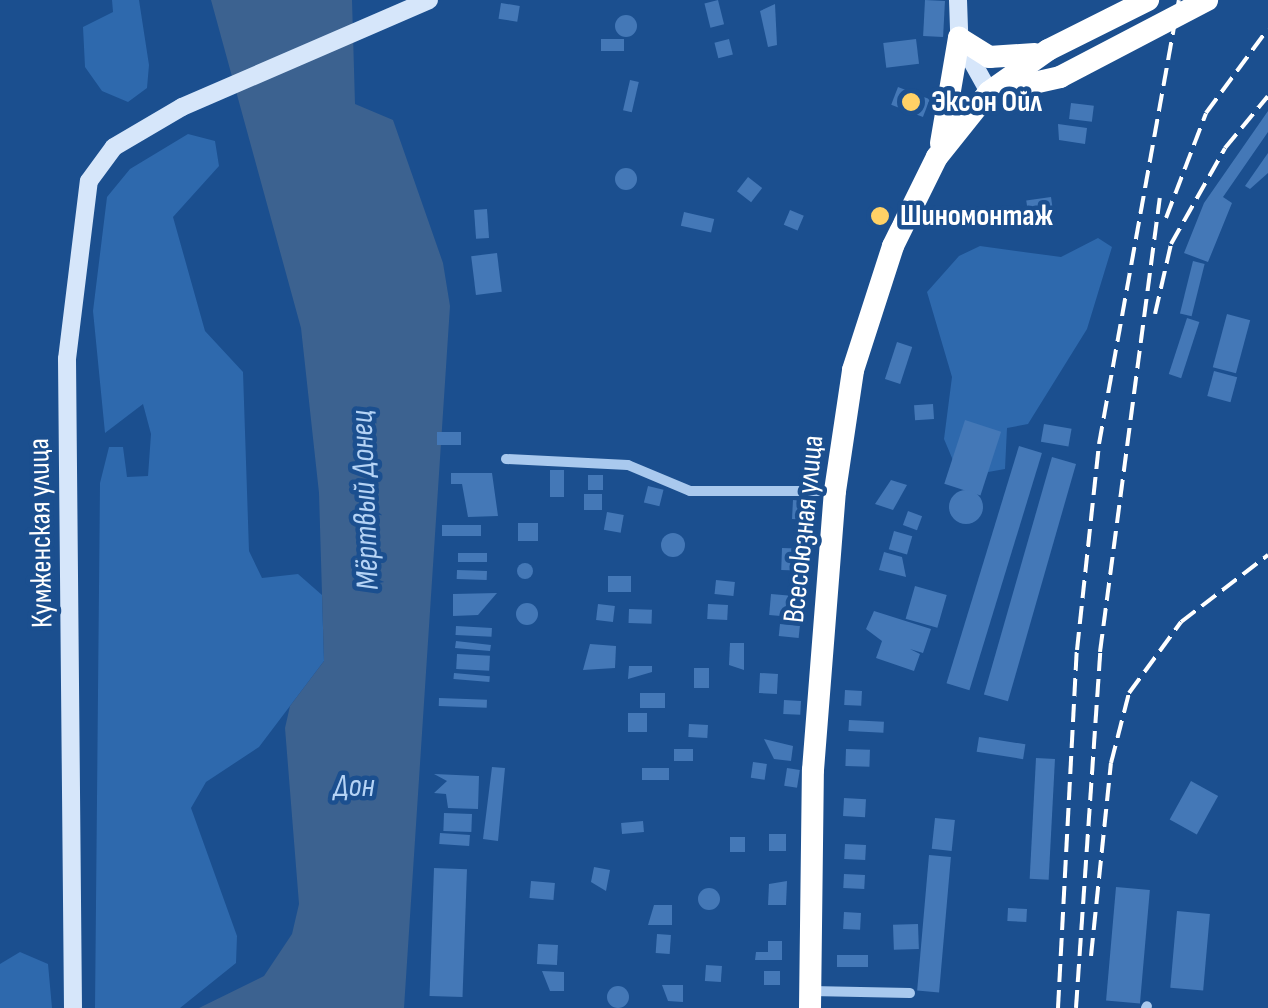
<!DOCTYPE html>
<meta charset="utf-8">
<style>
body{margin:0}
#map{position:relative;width:1268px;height:1008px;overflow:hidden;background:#1b4f8f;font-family:"Sofia Sans Condensed",sans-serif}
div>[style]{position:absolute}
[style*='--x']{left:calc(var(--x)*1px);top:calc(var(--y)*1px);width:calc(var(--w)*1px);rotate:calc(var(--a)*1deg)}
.green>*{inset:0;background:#2e69ad}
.water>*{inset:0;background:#3c6290}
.building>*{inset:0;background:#4478b7;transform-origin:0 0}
.round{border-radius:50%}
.street>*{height:10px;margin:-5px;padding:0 5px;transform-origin:5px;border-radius:5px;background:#a9c9ee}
.secondary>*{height:18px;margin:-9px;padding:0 9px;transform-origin:9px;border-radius:9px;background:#d6e6fa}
.highway>*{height:22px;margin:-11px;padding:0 11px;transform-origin:11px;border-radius:11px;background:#fff}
.rail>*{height:4px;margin-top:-2px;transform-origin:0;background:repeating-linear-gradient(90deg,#fff 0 18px,transparent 0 26px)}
.dots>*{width:28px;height:28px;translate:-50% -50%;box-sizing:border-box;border:5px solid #1b4f8f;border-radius:50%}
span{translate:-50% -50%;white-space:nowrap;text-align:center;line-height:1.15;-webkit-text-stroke:9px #1b4f8f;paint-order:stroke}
.poi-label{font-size:30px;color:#fff;font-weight:700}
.left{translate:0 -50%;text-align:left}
.street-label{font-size:30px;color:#fff}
.water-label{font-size:32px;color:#b5d3f5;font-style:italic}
</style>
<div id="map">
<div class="green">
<div style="clip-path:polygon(112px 0,139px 0,149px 65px,147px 88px,128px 102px,102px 91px,85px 67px,83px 27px,113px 12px)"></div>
<div style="clip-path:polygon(188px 134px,215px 141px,219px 166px,173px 217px,205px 331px,243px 372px,249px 551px,262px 578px,298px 574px,322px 595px,324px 661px,259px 747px,206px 782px,191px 808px,237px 936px,236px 963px,180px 1008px,95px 1008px,100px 483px,109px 447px,123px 447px,127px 477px,148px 476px,151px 434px,143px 404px,105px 433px,93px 311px,107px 197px,130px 169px)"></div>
<div style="clip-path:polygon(1098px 238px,1112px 247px,1087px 329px,1028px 424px,1007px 428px,1005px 469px,960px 477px,944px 439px,952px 377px,927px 292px,959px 256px,980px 246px,1061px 257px)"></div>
<div style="clip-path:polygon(20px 952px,48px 964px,52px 1008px,0 1008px,0 964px)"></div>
</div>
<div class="water">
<div style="clip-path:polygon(211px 0,352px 0,355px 104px,393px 120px,443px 263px,450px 306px,404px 1008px,199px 1008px,264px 976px,292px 934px,299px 904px,285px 728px,290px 706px,324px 661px,319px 493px,301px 328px)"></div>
</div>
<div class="building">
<div style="left:718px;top:0;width:25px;height:14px;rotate:76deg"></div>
<div style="left:925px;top:0;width:20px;height:36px;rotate:3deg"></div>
<div style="left:501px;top:3px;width:19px;height:16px;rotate:9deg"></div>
<div style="clip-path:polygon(775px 4px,777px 45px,768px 47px,760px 11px)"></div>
<div class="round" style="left:615px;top:15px;width:22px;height:22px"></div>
<div style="left:601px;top:39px;width:23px;height:12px"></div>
<div style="left:729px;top:39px;width:16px;height:15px;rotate:76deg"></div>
<div style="left:916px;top:39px;width:25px;height:33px;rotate:83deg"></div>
<div style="left:630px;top:80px;width:9px;height:31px;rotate:13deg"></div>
<div style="left:898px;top:87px;width:34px;height:19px;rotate:21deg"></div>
<div style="left:1071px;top:103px;width:23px;height:16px;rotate:7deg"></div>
<div style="clip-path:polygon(1268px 111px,1268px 132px,1223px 197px,1232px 203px,1208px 262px,1184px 253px,1204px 203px)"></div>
<div style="clip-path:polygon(1058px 124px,1087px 128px,1085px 144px,1059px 140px)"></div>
<div style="clip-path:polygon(1268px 153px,1268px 173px,1250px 189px,1245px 186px)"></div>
<div class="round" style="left:615px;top:168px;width:22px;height:22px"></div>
<div style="left:748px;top:177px;width:18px;height:18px;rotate:38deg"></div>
<div style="left:1051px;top:197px;width:14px;height:25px;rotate:82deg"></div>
<div style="left:874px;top:206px;width:12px;height:20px"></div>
<div style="left:487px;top:209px;width:29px;height:13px;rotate:86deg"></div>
<div style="left:790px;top:210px;width:15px;height:16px;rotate:23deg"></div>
<div style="left:684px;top:212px;width:31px;height:14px;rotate:13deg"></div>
<div style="left:497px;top:253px;width:39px;height:26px;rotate:83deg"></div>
<div style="left:1193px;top:261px;width:12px;height:54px;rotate:14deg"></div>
<div style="left:1227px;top:314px;width:24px;height:55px;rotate:15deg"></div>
<div style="left:1187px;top:318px;width:13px;height:59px;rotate:18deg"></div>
<div style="left:897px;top:342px;width:16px;height:39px;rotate:18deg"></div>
<div style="left:1214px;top:371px;width:24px;height:26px;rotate:15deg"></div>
<div style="left:933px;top:404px;width:15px;height:19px;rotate:86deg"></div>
<div style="left:965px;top:420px;width:38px;height:67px;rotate:18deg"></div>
<div style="left:1044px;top:424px;width:28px;height:18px;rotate:10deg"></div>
<div style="left:461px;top:432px;width:13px;height:24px;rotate:90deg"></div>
<div style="left:1019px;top:446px;width:24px;height:248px;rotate:17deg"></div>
<div style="left:1052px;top:457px;width:25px;height:247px;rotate:16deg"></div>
<div style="left:550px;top:470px;width:14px;height:27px"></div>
<div style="clip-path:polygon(451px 473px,492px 473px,498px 516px,468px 517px,462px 484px,451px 484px)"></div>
<div style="left:588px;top:475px;width:15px;height:15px"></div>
<div style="clip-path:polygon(891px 480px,907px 485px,893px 510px,875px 504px)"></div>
<div style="left:648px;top:486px;width:16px;height:17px;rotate:14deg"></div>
<div class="round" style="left:949px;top:490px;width:34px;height:34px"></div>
<div style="left:584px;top:494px;width:18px;height:16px"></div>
<div style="clip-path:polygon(793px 500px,807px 501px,809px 520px,792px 519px)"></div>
<div style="left:908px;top:511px;width:15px;height:15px;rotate:20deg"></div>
<div style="left:607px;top:512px;width:17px;height:18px;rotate:10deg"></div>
<div style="left:538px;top:523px;width:18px;height:20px;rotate:90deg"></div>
<div style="left:442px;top:525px;width:39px;height:11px"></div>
<div style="left:894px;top:531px;width:19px;height:19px;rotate:16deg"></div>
<div class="round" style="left:661px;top:533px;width:24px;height:24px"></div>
<div style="left:782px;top:548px;width:23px;height:22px;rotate:2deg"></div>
<div style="clip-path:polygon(884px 552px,902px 557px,906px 577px,879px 570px)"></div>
<div style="left:458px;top:553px;width:29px;height:9px"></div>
<div class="round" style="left:517px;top:563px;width:16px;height:16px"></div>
<div style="left:457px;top:570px;width:30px;height:9px;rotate:2deg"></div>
<div style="left:608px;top:576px;width:23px;height:16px"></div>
<div style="left:716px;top:580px;width:19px;height:14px;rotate:6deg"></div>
<div style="left:915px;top:586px;width:33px;height:34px;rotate:16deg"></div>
<div style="clip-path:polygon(497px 593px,478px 615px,453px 616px,453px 594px)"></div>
<div style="left:771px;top:594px;width:23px;height:21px;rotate:5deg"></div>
<div class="round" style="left:516px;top:603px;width:22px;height:22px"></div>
<div style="left:598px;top:604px;width:17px;height:16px;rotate:7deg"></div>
<div style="left:708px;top:604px;width:20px;height:15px;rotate:3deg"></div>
<div style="left:629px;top:609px;width:23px;height:14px;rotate:2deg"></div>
<div style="clip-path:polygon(874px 611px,931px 629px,923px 653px,910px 649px,920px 654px,914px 671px,876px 658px,882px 641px,866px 629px)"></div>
<div style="left:780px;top:624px;width:20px;height:12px;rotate:6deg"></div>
<div style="left:456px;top:626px;width:36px;height:9px;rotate:3deg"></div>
<div style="clip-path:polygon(456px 641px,491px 645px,490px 651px,455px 648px)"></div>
<div style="clip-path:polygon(730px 643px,744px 643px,744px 670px,729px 665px)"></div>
<div style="clip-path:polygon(590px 644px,616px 646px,615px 668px,583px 670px)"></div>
<div style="left:457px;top:654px;width:33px;height:15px;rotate:3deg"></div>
<div style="clip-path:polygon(629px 666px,652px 666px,652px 672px,628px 679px)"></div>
<div style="left:694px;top:668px;width:15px;height:20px"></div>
<div style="left:454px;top:673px;width:36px;height:6px;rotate:5deg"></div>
<div style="left:760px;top:673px;width:18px;height:20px;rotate:3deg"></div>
<div style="left:845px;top:690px;width:17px;height:15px;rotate:3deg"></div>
<div style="left:665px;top:693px;width:15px;height:25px;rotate:90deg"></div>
<div style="left:439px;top:698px;width:48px;height:8px;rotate:2deg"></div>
<div style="left:784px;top:700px;width:17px;height:14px;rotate:3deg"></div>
<div style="left:628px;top:713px;width:19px;height:19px"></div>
<div style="left:849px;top:720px;width:35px;height:11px;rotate:3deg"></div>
<div style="left:689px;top:724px;width:19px;height:13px;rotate:3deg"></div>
<div style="left:979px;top:737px;width:47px;height:15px;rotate:9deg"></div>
<div style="clip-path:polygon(764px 739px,793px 746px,791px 761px,774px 759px)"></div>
<div style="left:674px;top:749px;width:19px;height:12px"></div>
<div style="left:846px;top:749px;width:24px;height:17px;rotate:2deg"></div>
<div style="left:1036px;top:758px;width:19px;height:121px;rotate:3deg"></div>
<div style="left:753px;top:762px;width:14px;height:16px;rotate:8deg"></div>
<div style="clip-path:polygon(492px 767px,505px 768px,498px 841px,483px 839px)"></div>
<div style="left:642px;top:768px;width:27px;height:12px"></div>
<div style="left:787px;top:768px;width:13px;height:18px;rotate:9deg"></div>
<div style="clip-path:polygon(434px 774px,479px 776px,478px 809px,448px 808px,446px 794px,434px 793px,447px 781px)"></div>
<div style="left:1191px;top:781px;width:31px;height:44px;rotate:29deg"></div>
<div style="left:844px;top:798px;width:22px;height:18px;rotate:3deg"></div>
<div style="left:444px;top:813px;width:28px;height:18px;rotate:2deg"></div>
<div style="left:935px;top:818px;width:20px;height:31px;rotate:6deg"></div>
<div style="left:643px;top:821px;width:11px;height:22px;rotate:85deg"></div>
<div style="left:440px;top:833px;width:30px;height:11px;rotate:4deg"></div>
<div style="left:769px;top:834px;width:17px;height:17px"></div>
<div style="left:730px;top:837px;width:15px;height:15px"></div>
<div style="left:845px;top:844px;width:21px;height:15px;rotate:3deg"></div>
<div style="left:929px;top:855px;width:22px;height:136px;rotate:5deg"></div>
<div style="clip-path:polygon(594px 867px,610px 870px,606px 891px,591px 882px)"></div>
<div style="left:434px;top:868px;width:33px;height:128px;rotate:2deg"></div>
<div style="left:844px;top:874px;width:21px;height:14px;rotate:3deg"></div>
<div style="left:531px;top:881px;width:24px;height:17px;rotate:5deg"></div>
<div style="clip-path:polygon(787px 881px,786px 905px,768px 905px,769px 884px)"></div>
<div style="left:1116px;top:887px;width:34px;height:114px;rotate:5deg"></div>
<div class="round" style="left:698px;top:888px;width:22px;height:22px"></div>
<div style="clip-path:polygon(654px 905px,672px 905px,672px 925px,648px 925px)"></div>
<div style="left:1008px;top:908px;width:19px;height:13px;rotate:3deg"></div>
<div style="left:1177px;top:911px;width:33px;height:77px;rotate:5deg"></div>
<div style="left:844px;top:912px;width:17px;height:17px;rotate:3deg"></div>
<div style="left:918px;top:924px;width:25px;height:25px;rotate:88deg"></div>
<div style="left:657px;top:934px;width:14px;height:19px;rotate:4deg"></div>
<div style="clip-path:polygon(768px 941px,782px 941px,782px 960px,755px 960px,756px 952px,768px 952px)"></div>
<div style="left:538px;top:944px;width:20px;height:20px;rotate:3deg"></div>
<div style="left:868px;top:955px;width:12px;height:31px;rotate:90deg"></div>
<div style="left:706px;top:965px;width:16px;height:16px;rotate:4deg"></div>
<div style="clip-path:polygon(542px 971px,564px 972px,564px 991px,550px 991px)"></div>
<div style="left:764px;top:971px;width:16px;height:14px"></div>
<div style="clip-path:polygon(662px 985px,683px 985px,683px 1002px,668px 1001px)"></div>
<div class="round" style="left:607px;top:986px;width:22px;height:22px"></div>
</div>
<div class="street">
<div style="--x:506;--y:459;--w:122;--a:2.8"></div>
<div style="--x:628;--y:465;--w:67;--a:22.8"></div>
<div style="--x:690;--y:491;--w:144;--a:0"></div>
<div style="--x:811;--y:991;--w:99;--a:1.2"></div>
<div style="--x:1146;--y:1008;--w:2;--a:-63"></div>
</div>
<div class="secondary">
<div style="--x:958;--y:0;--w:38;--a:88"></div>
<div style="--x:959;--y:38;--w:62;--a:60.9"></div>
<div style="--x:73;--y:1008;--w:649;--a:-90.53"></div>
<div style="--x:67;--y:359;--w:179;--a:-83"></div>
<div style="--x:89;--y:181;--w:42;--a:-53.7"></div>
<div style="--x:114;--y:147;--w:79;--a:-30.5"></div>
<div style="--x:182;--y:107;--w:269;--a:-23.4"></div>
</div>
<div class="highway">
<div style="--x:959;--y:38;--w:36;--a:32"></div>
<div style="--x:989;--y:57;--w:46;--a:-3.7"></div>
<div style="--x:998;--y:91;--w:64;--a:-12.7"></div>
<div style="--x:1060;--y:77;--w:166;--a:-27.6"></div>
<div style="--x:941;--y:143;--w:107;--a:-80.3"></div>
<div style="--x:810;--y:1008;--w:238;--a:-89.3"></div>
<div style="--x:813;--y:770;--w:280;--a:-85.5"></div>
<div style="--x:835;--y:491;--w:122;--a:-81.5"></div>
<div style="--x:853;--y:370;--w:130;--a:-72.1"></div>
<div style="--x:893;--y:246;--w:99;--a:-63.7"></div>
<div style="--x:937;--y:157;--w:83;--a:-51.3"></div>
<div style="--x:989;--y:92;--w:72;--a:-35.4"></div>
<div style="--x:1048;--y:50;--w:112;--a:-26.6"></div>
</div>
<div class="rail">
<div style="--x:1166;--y:218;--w:112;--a:-69.1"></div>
<div style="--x:1206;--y:113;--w:104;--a:-53.6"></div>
<div style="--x:1155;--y:314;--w:72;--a:-77.1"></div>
<div style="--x:1171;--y:244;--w:110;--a:-60.6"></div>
<div style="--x:1225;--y:148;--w:67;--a:-50.4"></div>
<div style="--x:1091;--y:956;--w:194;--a:-84.1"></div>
<div style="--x:1111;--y:763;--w:72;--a:-75.6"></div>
<div style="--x:1129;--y:693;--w:88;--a:-53.8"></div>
<div style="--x:1181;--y:622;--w:110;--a:-37.6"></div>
<div style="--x:1058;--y:1008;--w:359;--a:-87"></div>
<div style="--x:1077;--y:650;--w:207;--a:-83.9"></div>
<div style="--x:1099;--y:444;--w:451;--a:-79.8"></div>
<div style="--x:1076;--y:1008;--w:357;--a:-86.1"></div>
<div style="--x:1100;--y:652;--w:458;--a:-82.5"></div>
</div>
<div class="dots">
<div style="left:911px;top:102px;background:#ffd166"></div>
<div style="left:880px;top:216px;background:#ffd166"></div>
</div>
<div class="poi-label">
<span class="left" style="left:931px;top:102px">Эксон Ойл</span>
<span class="left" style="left:900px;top:216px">Шиномонтаж</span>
</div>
<div class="street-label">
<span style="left:804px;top:529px;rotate:-84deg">Всесоюзная улица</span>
<span style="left:41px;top:533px;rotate:-91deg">Кумженская улица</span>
</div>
<div class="water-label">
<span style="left:366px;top:500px;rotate:-92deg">Мёртвый Донец</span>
<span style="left:354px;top:787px">Дон</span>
</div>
</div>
